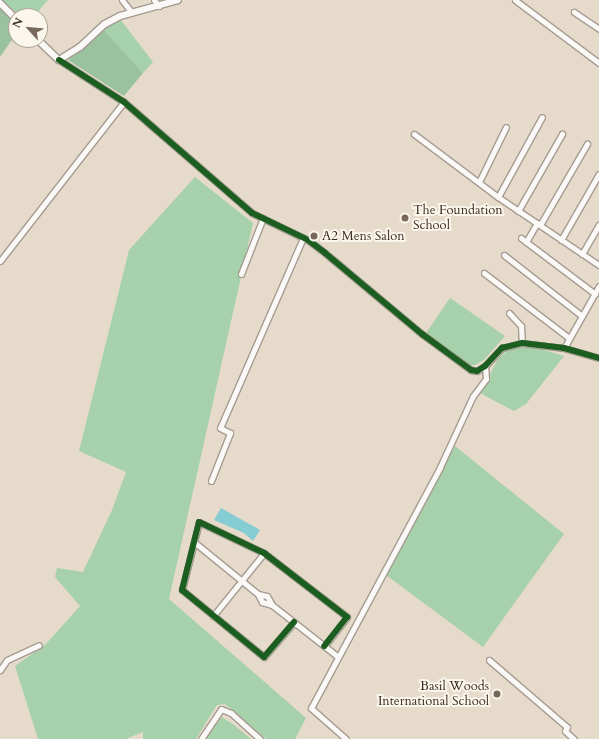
<!DOCTYPE html>
<style>
body{margin:0}
#map{position:relative;width:599px;height:739px;overflow:hidden;background:#e6daca;font-family:Cardo,serif}
div>[style]{position:absolute}
[style*='--x']{left:calc(var(--x)*1px);top:calc(var(--y)*1px);width:calc(var(--w)*1px);rotate:calc(var(--a)*1deg)}
.green>*{inset:0;background:#a6d1aa}
.forest>*{inset:0;background:#9bc29e}
.water>*{inset:0;background:#85ccd3}
.roads{filter:drop-shadow(1px 0 #a59b91) drop-shadow(-1px 0 #a59b91) drop-shadow(0 1px #a59b91) drop-shadow(0 -1px #a59b91)}
.minor>*{height:5px;margin:-2.5px;padding:0 2.5px;transform-origin:2.5px;border-radius:2.5px;background:#fbf9f7}
.tertiary>*{height:6px;margin:-3px;padding:0 3px;transform-origin:3px;border-radius:3px;background:#fbf9f7}
.cycleway>*{height:6px;margin:-3px;padding:0 3px;transform-origin:3px;border-radius:3px;background:#1b5e20}
.dots>*{width:11px;height:11px;translate:-50% -50%;box-sizing:border-box;border:2px solid #fbf7ec;border-radius:50%}
span{translate:-50% -50%;white-space:nowrap;text-align:center;line-height:1.15;-webkit-text-stroke:4px #fbf7ec;paint-order:stroke}
.poi-label{font-size:13px;color:#3b2a1e}
.left{translate:0 -50%;text-align:left}
.right{translate:-100% -50%;text-align:right}
.north{position:absolute;left:8px;top:8px;width:40px;height:40px;box-sizing:border-box;background:#fbf7ec;border:1px solid #aea59a;border-radius:50%;rotate:297deg;font-size:11px;font-weight:700;line-height:16px;text-align:center;color:#3b2a1e}
.north::after{content:'';display:block;margin:auto;width:14px;height:18px;background:#77685a;clip-path:polygon(50% 0,100% 100%,50% 72%,0 100%)}
</style>
<div id="map">
<div class="green">
<div style="clip-path:polygon(2px 0,48px 0,34px 16px,20px 16px)"></div>
<div style="clip-path:polygon(120px 19px,153px 62px,143px 73px,103px 29px)"></div>
<div style="clip-path:polygon(195px 177px,253px 223px,169px 599px,306px 718px,295px 739px,266px 739px,225px 704px,217px 705px,196px 739px,143px 739px,143px 732px,126px 739px,38px 739px,15px 666px,46px 644px,80px 606px,55px 577px,57px 568px,83px 572px,112px 510px,126px 472px,79px 451px,129px 250px)"></div>
<div style="clip-path:polygon(450px 298px,505px 336px,484px 360px,475px 365px,470px 365px,426px 333px)"></div>
<div style="clip-path:polygon(519px 348px,537px 348px,564px 356px,526px 404px,514px 411px,480px 393px,498px 359px,507px 351px)"></div>
<div style="clip-path:polygon(455px 446px,564px 534px,483px 647px,386px 575px)"></div>
<div style="clip-path:polygon(222px 717px,234px 725px,251px 739px,205px 739px)"></div>
</div>
<div class="forest">
<div style="clip-path:polygon(0 7px,16px 23px,16px 34px,0 57px)"></div>
<div style="clip-path:polygon(103px 29px,143px 73px,124px 96px,68px 60px)"></div>
</div>
<div class="water">
<div style="clip-path:polygon(221px 508px,260px 530px,253px 541px,244px 533px,214px 520px)"></div>
</div>
<div class="roads">
<div class="minor">
<div style="--x:122;--y:0;--w:16;--a:52"></div>
<div style="--x:154;--y:0;--w:8;--a:50"></div>
<div style="--x:515;--y:0;--w:105;--a:36.9"></div>
<div style="--x:574;--y:12;--w:30;--a:34"></div>
<div style="--x:59;--y:60;--w:77;--a:32.9"></div>
<div style="--x:124;--y:102;--w:169;--a:40.9"></div>
<div style="--x:252;--y:213;--w:62;--a:25.7"></div>
<div style="--x:308;--y:240;--w:21;--a:37"></div>
<div style="--x:325;--y:253;--w:126;--a:39.9"></div>
<div style="--x:422;--y:334;--w:61;--a:36.3"></div>
<div style="--x:471;--y:370;--w:6;--a:9"></div>
<div style="--x:477;--y:371;--w:9;--a:-32"></div>
<div style="--x:485;--y:366;--w:25;--a:-47"></div>
<div style="--x:502;--y:348;--w:21;--a:-14"></div>
<div style="--x:522;--y:343;--w:42;--a:6.8"></div>
<div style="--x:564;--y:348;--w:36;--a:16"></div>
<div style="--x:414;--y:134;--w:105;--a:36.9"></div>
<div style="--x:498;--y:197;--w:122;--a:34"></div>
<div style="--x:479;--y:182;--w:61;--a:-63.9"></div>
<div style="--x:498;--y:197;--w:91;--a:-61.2"></div>
<div style="--x:518;--y:211;--w:89;--a:-60.3"></div>
<div style="--x:540;--y:225;--w:94;--a:-59.9"></div>
<div style="--x:521;--y:238;--w:93;--a:37.1"></div>
<div style="--x:561;--y:240;--w:76;--a:-60.1"></div>
<div style="--x:526;--y:242;--w:22;--a:-60"></div>
<div style="--x:582;--y:254;--w:34;--a:-60"></div>
<div style="--x:504;--y:255;--w:99;--a:38"></div>
<div style="--x:0;--y:261;--w:202;--a:-52.1"></div>
<div style="--x:484;--y:273;--w:107;--a:37.4"></div>
<div style="--x:241;--y:274;--w:60;--a:-68.6"></div>
<div style="--x:509;--y:313;--w:18;--a:47"></div>
<div style="--x:521;--y:326;--w:17;--a:87"></div>
<div style="--x:564;--y:348;--w:71;--a:-60.6"></div>
<div style="--x:211;--y:481;--w:52;--a:-68.4"></div>
<div style="--x:230;--y:433;--w:11;--a:-153"></div>
<div style="--x:220;--y:428;--w:207;--a:-66.4"></div>
<div style="--x:194;--y:542;--w:82;--a:39.1"></div>
<div style="--x:258;--y:594;--w:9;--a:13"></div>
<div style="--x:267;--y:596;--w:10;--a:61"></div>
<div style="--x:272;--y:605;--w:83;--a:38.1"></div>
<div style="--x:258;--y:594;--w:9;--a:63"></div>
<div style="--x:262;--y:602;--w:10;--a:17"></div>
<div style="--x:213;--y:616;--w:81;--a:-51"></div>
<div style="--x:294;--y:622;--w:46;--a:130.6"></div>
<div style="--x:264;--y:657;--w:106;--a:-140.7"></div>
<div style="--x:182;--y:590;--w:70;--a:-76"></div>
<div style="--x:199;--y:522;--w:72;--a:25.5"></div>
<div style="--x:264;--y:553;--w:105;--a:37.6"></div>
<div style="--x:347;--y:617;--w:37;--a:128"></div>
<div style="--x:489;--y:660;--w:103;--a:40.7"></div>
<div style="--x:567;--y:727;--w:4;--a:117"></div>
<div style="--x:565;--y:731;--w:12;--a:42"></div>
<div style="--x:0;--y:670;--w:12;--a:-55"></div>
<div style="--x:7;--y:660;--w:35;--a:-25"></div>
<div style="--x:201;--y:739;--w:36;--a:-56"></div>
<div style="--x:221;--y:709;--w:11;--a:22"></div>
<div style="--x:231;--y:713;--w:39;--a:42"></div>
<div style="--x:346;--y:739;--w:47;--a:-138.5"></div>
<div style="--x:311;--y:708;--w:273;--a:-61.8"></div>
<div style="--x:440;--y:467;--w:78;--a:-65.1"></div>
<div style="--x:473;--y:396;--w:21;--a:-53"></div>
<div style="--x:486;--y:379;--w:13;--a:-94"></div>
</div>
<div class="tertiary">
<div style="--x:0;--y:3;--w:23;--a:45"></div>
<div style="--x:38;--y:40;--w:29;--a:44"></div>
<div style="--x:59;--y:60;--w:25;--a:-32"></div>
<div style="--x:80;--y:47;--w:34;--a:-43"></div>
<div style="--x:105;--y:24;--w:17;--a:-28"></div>
<div style="--x:120;--y:16;--w:60;--a:-15.4"></div>
</div>
</div>
<div class="cycleway">
<div style="--x:59;--y:60;--w:77;--a:32.9"></div>
<div style="--x:124;--y:102;--w:169;--a:40.9"></div>
<div style="--x:252;--y:213;--w:62;--a:25.7"></div>
<div style="--x:308;--y:240;--w:21;--a:37"></div>
<div style="--x:325;--y:253;--w:126;--a:39.9"></div>
<div style="--x:422;--y:334;--w:61;--a:36.3"></div>
<div style="--x:471;--y:370;--w:6;--a:9"></div>
<div style="--x:477;--y:371;--w:9;--a:-32"></div>
<div style="--x:485;--y:366;--w:25;--a:-47"></div>
<div style="--x:502;--y:348;--w:21;--a:-14"></div>
<div style="--x:522;--y:343;--w:42;--a:6.8"></div>
<div style="--x:564;--y:348;--w:36;--a:16"></div>
<div style="--x:294;--y:622;--w:46;--a:130.6"></div>
<div style="--x:264;--y:657;--w:106;--a:-140.7"></div>
<div style="--x:182;--y:590;--w:70;--a:-76"></div>
<div style="--x:199;--y:522;--w:72;--a:25.5"></div>
<div style="--x:264;--y:553;--w:105;--a:37.6"></div>
<div style="--x:347;--y:617;--w:37;--a:128"></div>
</div>
<div class="dots">
<div style="left:405px;top:218px;background:#77685a"></div>
<div style="left:314px;top:236px;background:#77685a"></div>
<div style="left:497px;top:694px;background:#77685a"></div>
</div>
<div class="poi-label">
<span class="left" style="left:413px;top:218px">The Foundation<br>School</span>
<span class="left" style="left:322px;top:236px">A2 Mens Salon</span>
<span class="right" style="left:489px;top:694px">Basil Woods<br>International School</span>
</div>
<div class="north">N</div>
</div>
